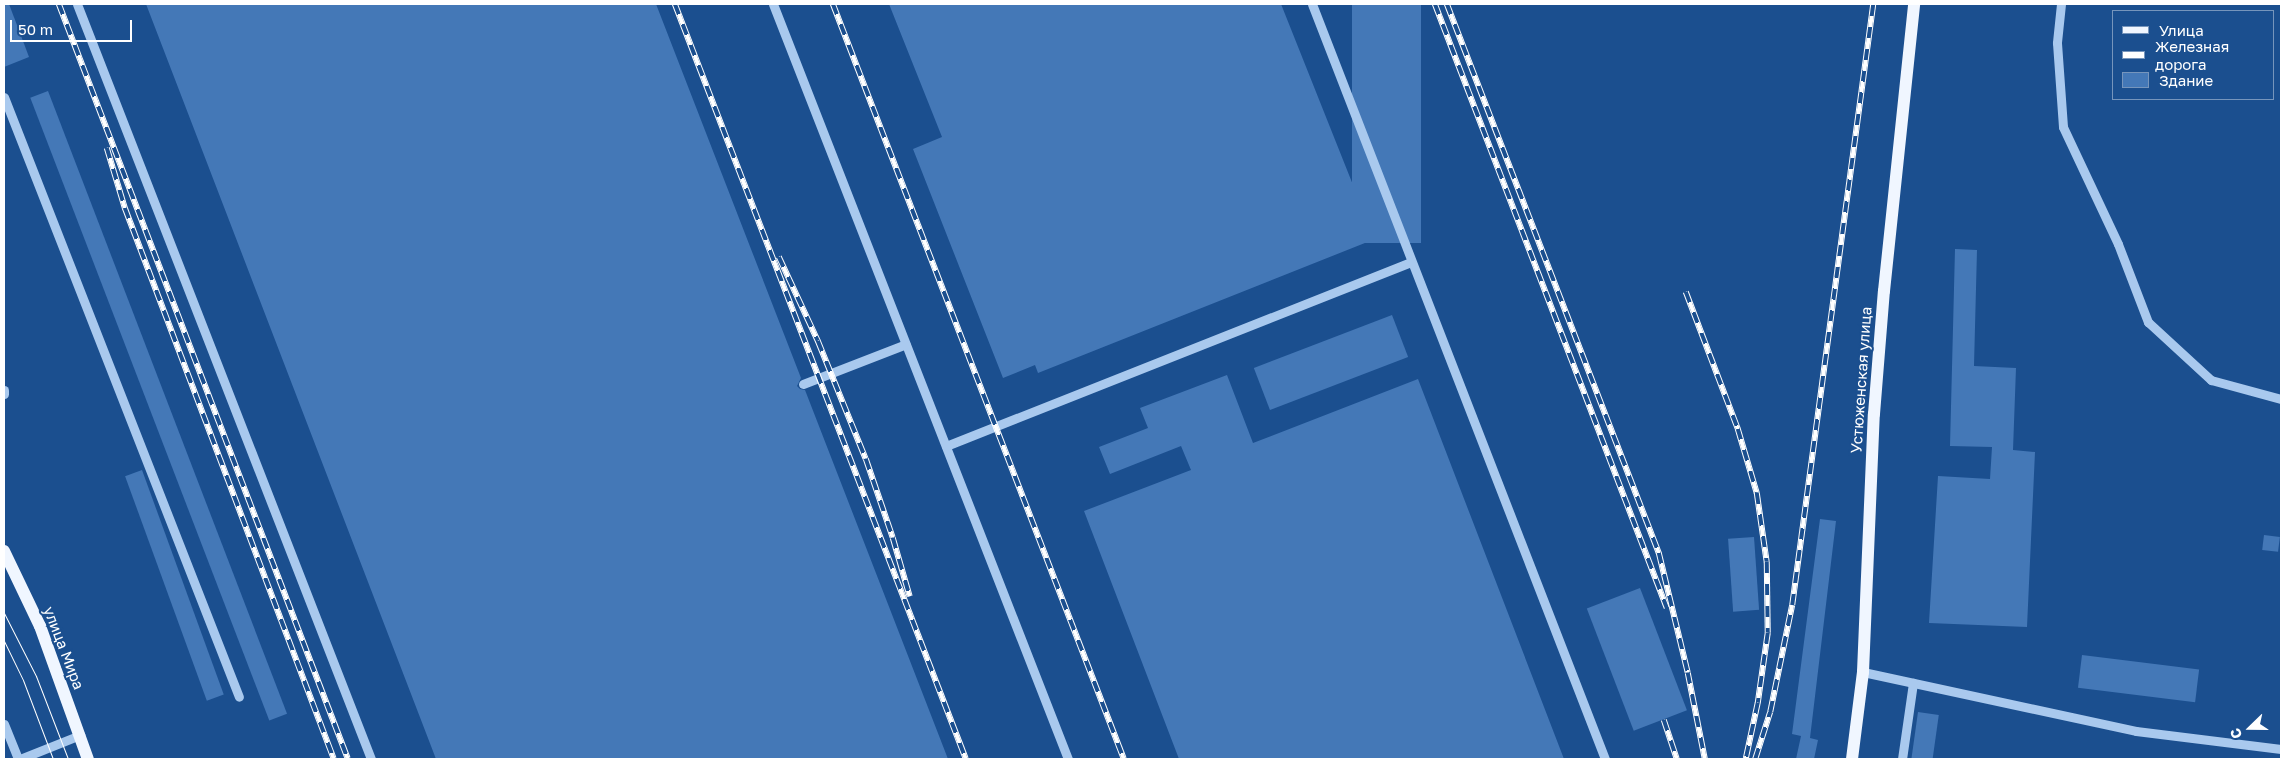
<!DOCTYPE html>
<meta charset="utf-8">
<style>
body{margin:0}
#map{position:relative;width:2285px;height:763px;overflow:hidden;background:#1b4f8f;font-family:"Golos Text",sans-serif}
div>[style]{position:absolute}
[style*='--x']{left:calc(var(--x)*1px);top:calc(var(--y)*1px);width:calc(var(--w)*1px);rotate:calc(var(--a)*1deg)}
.building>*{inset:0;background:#4478b7;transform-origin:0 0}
.minor>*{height:9px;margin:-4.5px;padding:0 4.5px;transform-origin:4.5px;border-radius:4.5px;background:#a9c9ee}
.major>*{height:12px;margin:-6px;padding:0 6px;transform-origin:6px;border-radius:6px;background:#f0f6ff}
.tram>*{height:1px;margin:-0.5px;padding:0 0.5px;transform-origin:0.5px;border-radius:0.5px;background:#fff}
.rail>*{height:5.5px;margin-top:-2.75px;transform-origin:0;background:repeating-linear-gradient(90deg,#1b4f8f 0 11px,#fff 0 22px);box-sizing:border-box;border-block:1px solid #fff}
span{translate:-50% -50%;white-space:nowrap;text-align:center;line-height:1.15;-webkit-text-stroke:4px #1b4f8f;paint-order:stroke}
.street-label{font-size:15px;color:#fff}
.frame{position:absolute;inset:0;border:5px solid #fff;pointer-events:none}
.legend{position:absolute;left:2112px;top:10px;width:162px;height:90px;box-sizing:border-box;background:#1b4f8f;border:1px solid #7695bc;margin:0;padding:6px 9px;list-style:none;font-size:15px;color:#fff}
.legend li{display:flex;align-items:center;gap:10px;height:25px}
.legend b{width:25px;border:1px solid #7695bc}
.north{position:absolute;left:2225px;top:703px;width:50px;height:50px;-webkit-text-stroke:4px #1b4f8f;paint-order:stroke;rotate:248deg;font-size:14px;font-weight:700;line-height:20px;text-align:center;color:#fff}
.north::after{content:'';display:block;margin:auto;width:18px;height:22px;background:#fff;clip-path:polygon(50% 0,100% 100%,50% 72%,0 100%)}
.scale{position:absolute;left:10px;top:20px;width:122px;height:22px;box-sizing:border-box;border:2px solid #fff;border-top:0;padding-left:6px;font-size:15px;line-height:18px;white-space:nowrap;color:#fff;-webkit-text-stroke:4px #1b4f8f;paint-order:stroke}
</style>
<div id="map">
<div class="building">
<div style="clip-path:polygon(4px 4px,9px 4px,29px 57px,4px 67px)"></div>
<div style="clip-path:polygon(146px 4px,656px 4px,801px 378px,797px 386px,800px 389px,805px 390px,948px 759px,436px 759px)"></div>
<div style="clip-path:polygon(889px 4px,1281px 4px,1359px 200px,1364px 198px,1380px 237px,1038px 373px,1035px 365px,1003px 378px,913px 149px,942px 137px)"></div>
<div style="left:1352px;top:4px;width:69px;height:239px"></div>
<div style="left:48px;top:91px;width:667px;height:19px;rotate:69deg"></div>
<div style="clip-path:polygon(1955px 249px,1977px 250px,1974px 366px,2016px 368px,2013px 450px,2035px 452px,2027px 627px,1929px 623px,1938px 476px,1990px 479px,1992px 447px,1950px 446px)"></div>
<div style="left:1392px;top:315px;width:45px;height:148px;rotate:69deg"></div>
<div style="clip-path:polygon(1227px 375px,1253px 443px,1418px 379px,1564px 759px,1179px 759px,1084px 511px,1191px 470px,1181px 446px,1110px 474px,1099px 447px,1148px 428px,1140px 408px)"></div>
<div style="left:142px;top:470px;width:239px;height:18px;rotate:70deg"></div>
<div style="clip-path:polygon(1820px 519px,1836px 521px,1810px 738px,1818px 740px,1814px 759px,1796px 759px,1801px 736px,1792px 734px)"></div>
<div style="left:2264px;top:535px;width:16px;height:15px;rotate:7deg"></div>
<div style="left:1754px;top:537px;width:73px;height:26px;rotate:86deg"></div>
<div style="left:1640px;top:588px;width:131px;height:57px;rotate:69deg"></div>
<div style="left:2082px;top:655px;width:118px;height:33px;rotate:7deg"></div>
<div style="left:1918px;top:712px;width:21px;height:48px;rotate:8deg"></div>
</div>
<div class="minor">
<div style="--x:77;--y:4;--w:810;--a:68.72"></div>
<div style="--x:773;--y:4;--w:811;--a:68.66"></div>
<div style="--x:1312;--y:4;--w:810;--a:68.79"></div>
<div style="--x:2061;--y:4;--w:39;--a:96"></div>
<div style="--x:2057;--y:43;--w:84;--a:85.9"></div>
<div style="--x:2063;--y:127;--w:129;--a:64.8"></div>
<div style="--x:2118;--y:244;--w:84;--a:69"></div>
<div style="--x:2148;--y:322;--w:86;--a:42.6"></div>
<div style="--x:2211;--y:380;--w:73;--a:15.2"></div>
<div style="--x:4;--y:97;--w:644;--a:68.61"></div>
<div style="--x:803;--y:384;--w:110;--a:-21.2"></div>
<div style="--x:4;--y:390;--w:4;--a:90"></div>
<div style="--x:946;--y:446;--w:500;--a:-21.59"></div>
<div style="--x:1863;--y:672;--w:279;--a:12.2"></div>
<div style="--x:2136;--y:731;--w:146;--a:7.1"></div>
<div style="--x:4;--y:724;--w:38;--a:68"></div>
<div style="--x:20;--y:759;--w:65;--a:-21.8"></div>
<div style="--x:1902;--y:759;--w:77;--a:-81.8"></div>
</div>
<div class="major">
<div style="--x:4;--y:551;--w:83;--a:64.4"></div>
<div style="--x:40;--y:626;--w:141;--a:70.2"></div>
<div style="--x:1852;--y:759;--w:88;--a:-82.8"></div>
<div style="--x:1863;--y:672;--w:258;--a:-87.6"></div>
<div style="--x:1874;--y:414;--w:123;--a:-85.4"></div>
<div style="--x:1884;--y:291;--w:289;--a:-84"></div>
</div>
<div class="tram">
<div style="--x:4;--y:613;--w:71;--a:63.1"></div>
<div style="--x:36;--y:676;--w:89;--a:68.9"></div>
<div style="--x:4;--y:641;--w:43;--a:64"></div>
<div style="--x:23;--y:680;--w:85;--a:69.2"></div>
</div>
<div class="rail">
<div style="--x:59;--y:4;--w:808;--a:69.05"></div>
<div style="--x:675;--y:4;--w:809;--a:68.92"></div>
<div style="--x:833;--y:4;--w:809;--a:68.92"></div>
<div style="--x:1435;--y:4;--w:647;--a:68.99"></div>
<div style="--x:1447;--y:4;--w:589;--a:68.89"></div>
<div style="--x:1659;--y:553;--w:123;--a:76.4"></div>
<div style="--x:1688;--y:673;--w:88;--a:78.8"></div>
<div style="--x:107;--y:148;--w:63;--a:73.3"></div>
<div style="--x:125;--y:208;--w:589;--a:69.23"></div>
<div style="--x:779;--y:257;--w:93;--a:65.1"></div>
<div style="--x:818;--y:341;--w:127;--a:67.9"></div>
<div style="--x:866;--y:459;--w:83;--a:71.1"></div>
<div style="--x:893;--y:538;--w:61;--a:73.9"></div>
<div style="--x:1686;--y:292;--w:147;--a:69.2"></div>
<div style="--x:1738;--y:429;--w:67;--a:73.5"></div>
<div style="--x:1757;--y:493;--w:70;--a:81.8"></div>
<div style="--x:1767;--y:562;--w:71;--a:89.2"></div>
<div style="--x:1768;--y:633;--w:71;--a:98.1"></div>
<div style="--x:1758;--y:703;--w:57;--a:102.1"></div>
<div style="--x:1664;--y:720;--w:41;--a:71.6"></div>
<div style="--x:1755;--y:759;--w:49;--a:-72.3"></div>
<div style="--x:1770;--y:712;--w:109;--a:-78.4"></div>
<div style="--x:1792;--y:605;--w:606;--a:-82.32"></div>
</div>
<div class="street-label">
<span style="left:1861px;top:380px;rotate:-86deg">Устюженская улица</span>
<span style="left:64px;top:648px;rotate:69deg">улица Мира</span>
</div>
<div class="frame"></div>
<ul class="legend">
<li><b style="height:6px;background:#f0f6ff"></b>Улица</li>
<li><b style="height:6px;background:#fff"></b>Железная дорога</li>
<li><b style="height:14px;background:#4478b7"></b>Здание</li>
</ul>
<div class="north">С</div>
<div class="scale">50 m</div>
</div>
